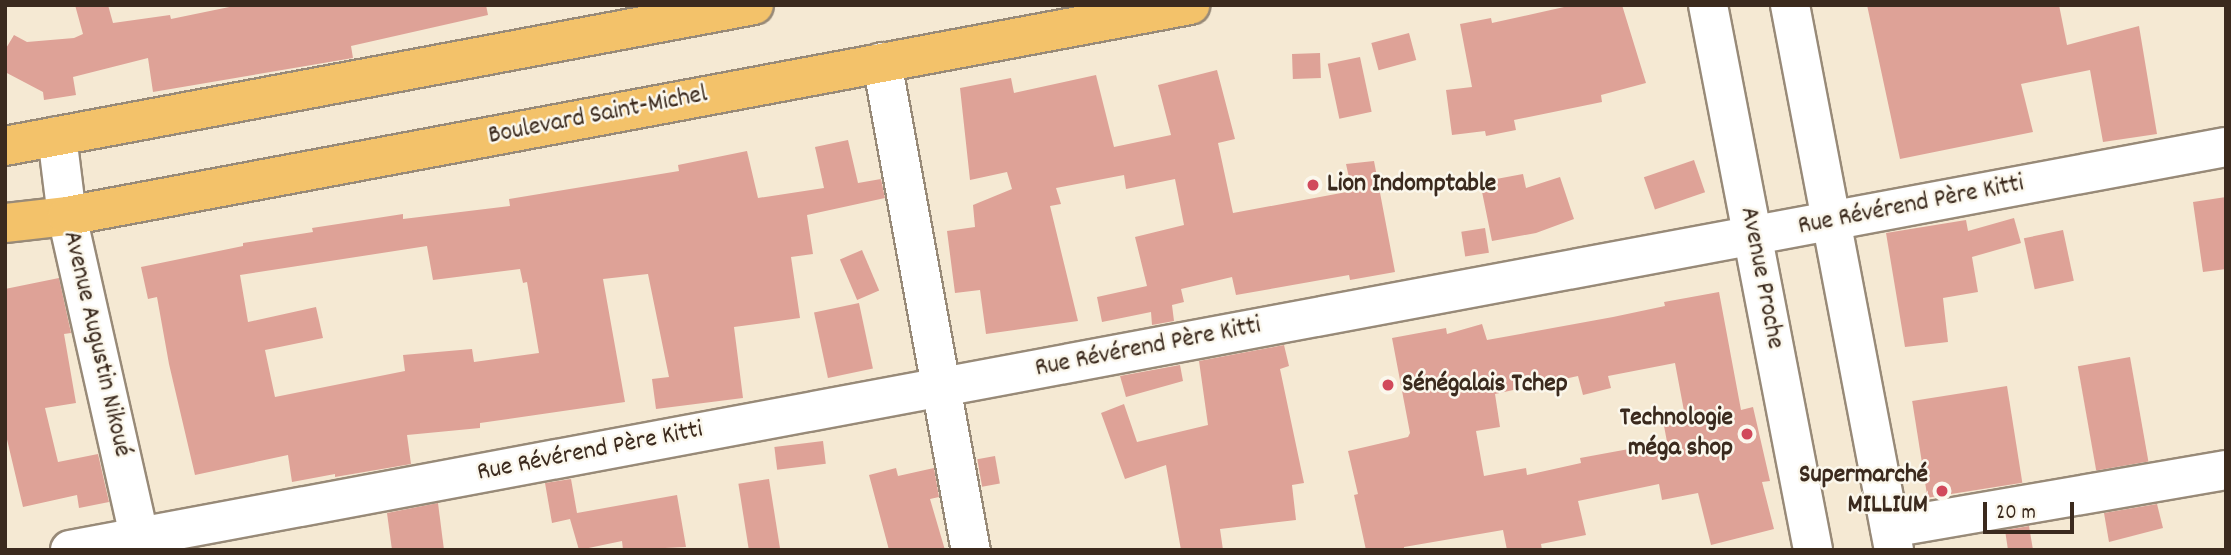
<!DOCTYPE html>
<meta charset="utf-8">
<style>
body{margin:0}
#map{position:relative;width:2231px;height:555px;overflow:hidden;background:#f5e9d3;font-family:Dekko,sans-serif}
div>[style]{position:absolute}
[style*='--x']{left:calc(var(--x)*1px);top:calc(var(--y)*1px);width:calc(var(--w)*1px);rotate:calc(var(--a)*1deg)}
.building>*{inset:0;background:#dea297;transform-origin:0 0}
.roads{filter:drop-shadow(2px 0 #988a78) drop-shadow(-2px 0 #988a78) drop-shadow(0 2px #988a78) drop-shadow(0 -2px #988a78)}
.minor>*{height:38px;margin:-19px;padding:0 19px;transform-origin:19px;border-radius:19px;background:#fff}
.major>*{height:38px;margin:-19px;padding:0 19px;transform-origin:19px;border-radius:19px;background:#f3c26a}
.dots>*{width:19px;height:19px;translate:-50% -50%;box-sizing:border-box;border:4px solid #fbf7ec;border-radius:50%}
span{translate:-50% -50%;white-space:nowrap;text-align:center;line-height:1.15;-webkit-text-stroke:5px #fbf7ec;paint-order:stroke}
.street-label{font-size:26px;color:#3b2a1e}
.poi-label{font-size:26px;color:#3b2a1e;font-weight:700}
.left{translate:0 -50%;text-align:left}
.right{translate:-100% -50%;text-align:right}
.frame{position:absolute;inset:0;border:7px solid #3b2a1e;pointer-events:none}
.scale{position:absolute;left:1983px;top:502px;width:91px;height:32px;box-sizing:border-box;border:4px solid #3b2a1e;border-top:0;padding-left:9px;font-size:21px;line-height:24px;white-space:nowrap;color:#3b2a1e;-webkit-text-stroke:5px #fbf7ec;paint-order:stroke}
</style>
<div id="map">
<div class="building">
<div style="clip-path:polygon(75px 5px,108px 5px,113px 23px,170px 15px,171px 19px,239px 5px,486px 5px,488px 15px,351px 46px,353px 58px,153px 92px,148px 58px,73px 77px,76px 95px,44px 100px,43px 92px,5px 72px,5px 50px,14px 35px,27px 42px,74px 38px,83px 34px)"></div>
<div style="clip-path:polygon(1573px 5px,1622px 5px,1646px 83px,1601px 95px,1602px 102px,1514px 120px,1516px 130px,1486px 136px,1485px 131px,1452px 135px,1446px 90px,1472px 87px,1460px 24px,1491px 18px,1492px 23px)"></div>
<div style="clip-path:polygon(1867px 5px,2059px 5px,2067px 45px,2139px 26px,2157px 134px,2103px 142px,2090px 70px,2021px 84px,2033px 132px,1900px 159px)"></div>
<div style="left:1409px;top:33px;width:28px;height:39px;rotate:75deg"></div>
<div style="left:1320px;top:53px;width:25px;height:28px;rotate:88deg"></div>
<div style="left:1360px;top:57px;width:56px;height:33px;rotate:78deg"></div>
<div style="clip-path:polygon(1217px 70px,1235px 139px,1218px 143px,1233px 213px,1352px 191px,1346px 164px,1374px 161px,1395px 272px,1350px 280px,1349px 275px,1236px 295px,1232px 277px,1181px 289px,1184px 302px,1172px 305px,1174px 321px,1152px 325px,1151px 312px,1102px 322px,1097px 297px,1147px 286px,1135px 237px,1184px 225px,1175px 179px,1126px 189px,1124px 175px,1056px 188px,1061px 204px,1050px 206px,1078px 321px,986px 334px,980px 290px,955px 293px,947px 231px,975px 227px,973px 205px,1012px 189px,1007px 172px,970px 180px,960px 88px,1011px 78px,1014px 93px,1096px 75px,1114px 147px,1171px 135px,1158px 85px)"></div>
<div style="clip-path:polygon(evenodd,848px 140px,858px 183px,881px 179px,885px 198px,807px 215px,813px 254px,791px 257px,800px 318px,734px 327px,743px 398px,656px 409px,652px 379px,669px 377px,648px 274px,603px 279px,625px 402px,480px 423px,480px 428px,407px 435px,411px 464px,335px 477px,335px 474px,292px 482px,288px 455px,195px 475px,169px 364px,157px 297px,148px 299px,141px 267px,243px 246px,243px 243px,313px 232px,312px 228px,403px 214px,403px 219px,510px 206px,509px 199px,679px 171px,678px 165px,747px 151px,758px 198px,824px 188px,815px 147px,848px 140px,427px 246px,433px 280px,520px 269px,523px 283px,527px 282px,539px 353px,474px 362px,472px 349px,403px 355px,405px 371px,275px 397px,265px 350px,323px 338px,316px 307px,248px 322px,240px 275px,427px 246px)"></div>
<div style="left:1694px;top:160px;width:34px;height:53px;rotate:71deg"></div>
<div style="clip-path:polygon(1523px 174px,1526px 188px,1560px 177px,1574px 219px,1536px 233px,1492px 241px,1480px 182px)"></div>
<div style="clip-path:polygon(2226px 197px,2226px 269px,2203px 272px,2193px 202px)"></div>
<div style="clip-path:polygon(2014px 218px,2021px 243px,1972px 257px,1978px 292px,1943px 298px,1948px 342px,1905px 347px,1886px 233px,1966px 220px,1968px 231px)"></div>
<div style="left:1485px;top:228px;width:25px;height:24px;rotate:81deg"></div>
<div style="left:2063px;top:230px;width:52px;height:40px;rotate:78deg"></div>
<div style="left:862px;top:250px;width:44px;height:24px;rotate:67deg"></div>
<div style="clip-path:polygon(59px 278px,71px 333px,64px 334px,76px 403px,45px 408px,58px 462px,98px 454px,109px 502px,79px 508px,77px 495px,23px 507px,5px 431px,5px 289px)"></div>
<div style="clip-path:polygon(evenodd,1719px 292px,1741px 410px,1753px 407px,1770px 481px,1762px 482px,1774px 529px,1711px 545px,1698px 493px,1662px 500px,1659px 484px,1578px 501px,1586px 535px,1541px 544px,1542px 550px,1507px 550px,1503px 530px,1404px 547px,1404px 550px,1366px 550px,1354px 495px,1358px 494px,1348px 451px,1408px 437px,1410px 433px,1392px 338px,1446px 328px,1447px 334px,1482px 324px,1487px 340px,1613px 317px,1665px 306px,1664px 302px,1719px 292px,1675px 363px,1684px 411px,1662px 415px,1667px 442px,1580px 458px,1581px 463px,1527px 475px,1526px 468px,1484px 476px,1476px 431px,1500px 427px,1495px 394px,1578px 376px,1583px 395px,1611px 388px,1608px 376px,1675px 363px)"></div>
<div style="left:859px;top:303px;width:67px;height:46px;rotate:78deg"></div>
<div style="clip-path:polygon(1284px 345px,1289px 366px,1280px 369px,1304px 483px,1292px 485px,1296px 520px,1220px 529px,1223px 550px,1181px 550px,1166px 465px,1125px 479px,1101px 413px,1124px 404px,1137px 442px,1208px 425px,1199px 361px)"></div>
<div style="left:2130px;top:357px;width:106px;height:53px;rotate:80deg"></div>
<div style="clip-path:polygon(1180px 365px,1183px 381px,1126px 397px,1120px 376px)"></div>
<div style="left:2007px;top:386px;width:98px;height:96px;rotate:81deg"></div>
<div style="left:823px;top:441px;width:23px;height:49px;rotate:83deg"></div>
<div style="left:995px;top:456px;width:28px;height:18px;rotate:80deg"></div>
<div style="clip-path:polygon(896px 468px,898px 476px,934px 468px,939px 497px,930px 499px,945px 550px,889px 550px,869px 475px)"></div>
<div style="clip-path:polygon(571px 479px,577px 513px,677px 495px,686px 547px,623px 550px,622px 541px,579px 550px,570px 519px,552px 523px,545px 483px)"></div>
<div style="left:769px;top:479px;width:72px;height:31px;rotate:81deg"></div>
<div style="clip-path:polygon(438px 503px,444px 550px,392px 550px,387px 513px)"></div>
<div style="clip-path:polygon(2157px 504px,2163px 528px,2109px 542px,2104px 513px)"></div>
<div style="clip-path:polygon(2029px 526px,2033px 550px,2008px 550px,2005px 530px)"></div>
</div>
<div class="roads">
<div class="minor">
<div style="--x:1708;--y:5;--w:555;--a:79.09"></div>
<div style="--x:1790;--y:5;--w:555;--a:79.2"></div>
<div style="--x:882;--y:62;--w:496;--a:79.7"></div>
<div style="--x:57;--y:136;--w:81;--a:82.9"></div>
<div style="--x:67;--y:216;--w:342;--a:77.3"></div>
<div style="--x:1890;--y:528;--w:341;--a:-9.8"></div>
<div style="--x:70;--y:550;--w:2193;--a:-10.59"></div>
</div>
<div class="major">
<div style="--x:5;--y:146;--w:762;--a:-10.66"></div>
<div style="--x:5;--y:223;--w:62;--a:-6.4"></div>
<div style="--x:67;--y:216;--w:1143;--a:-10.64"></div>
</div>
</div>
<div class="dots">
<div style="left:1313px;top:185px;background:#d1495b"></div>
<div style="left:1388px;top:385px;background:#d1495b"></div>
<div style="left:1747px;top:434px;background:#d1495b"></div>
<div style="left:1942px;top:491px;background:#d1495b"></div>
</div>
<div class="street-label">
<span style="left:598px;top:116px;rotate:-11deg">Boulevard Saint-Michel</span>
<span style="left:1911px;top:206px;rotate:-11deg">Rue Révérend Père Kitti</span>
<span style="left:1761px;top:278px;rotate:79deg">Avenue Proche</span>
<span style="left:96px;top:344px;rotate:77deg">Avenue Augustin Nikoué</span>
<span style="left:1148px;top:348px;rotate:-11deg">Rue Révérend Père Kitti</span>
<span style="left:590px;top:452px;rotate:-11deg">Rue Révérend Père Kitti</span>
</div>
<div class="poi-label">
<span class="left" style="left:1327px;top:185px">Lion Indomptable</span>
<span class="left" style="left:1402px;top:385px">Sénégalais Tchep</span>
<span class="right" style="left:1733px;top:434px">Technologie<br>méga shop</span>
<span class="right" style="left:1928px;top:491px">Supermarché<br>MILLIUM</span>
</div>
<div class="frame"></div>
<div class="scale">20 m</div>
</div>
